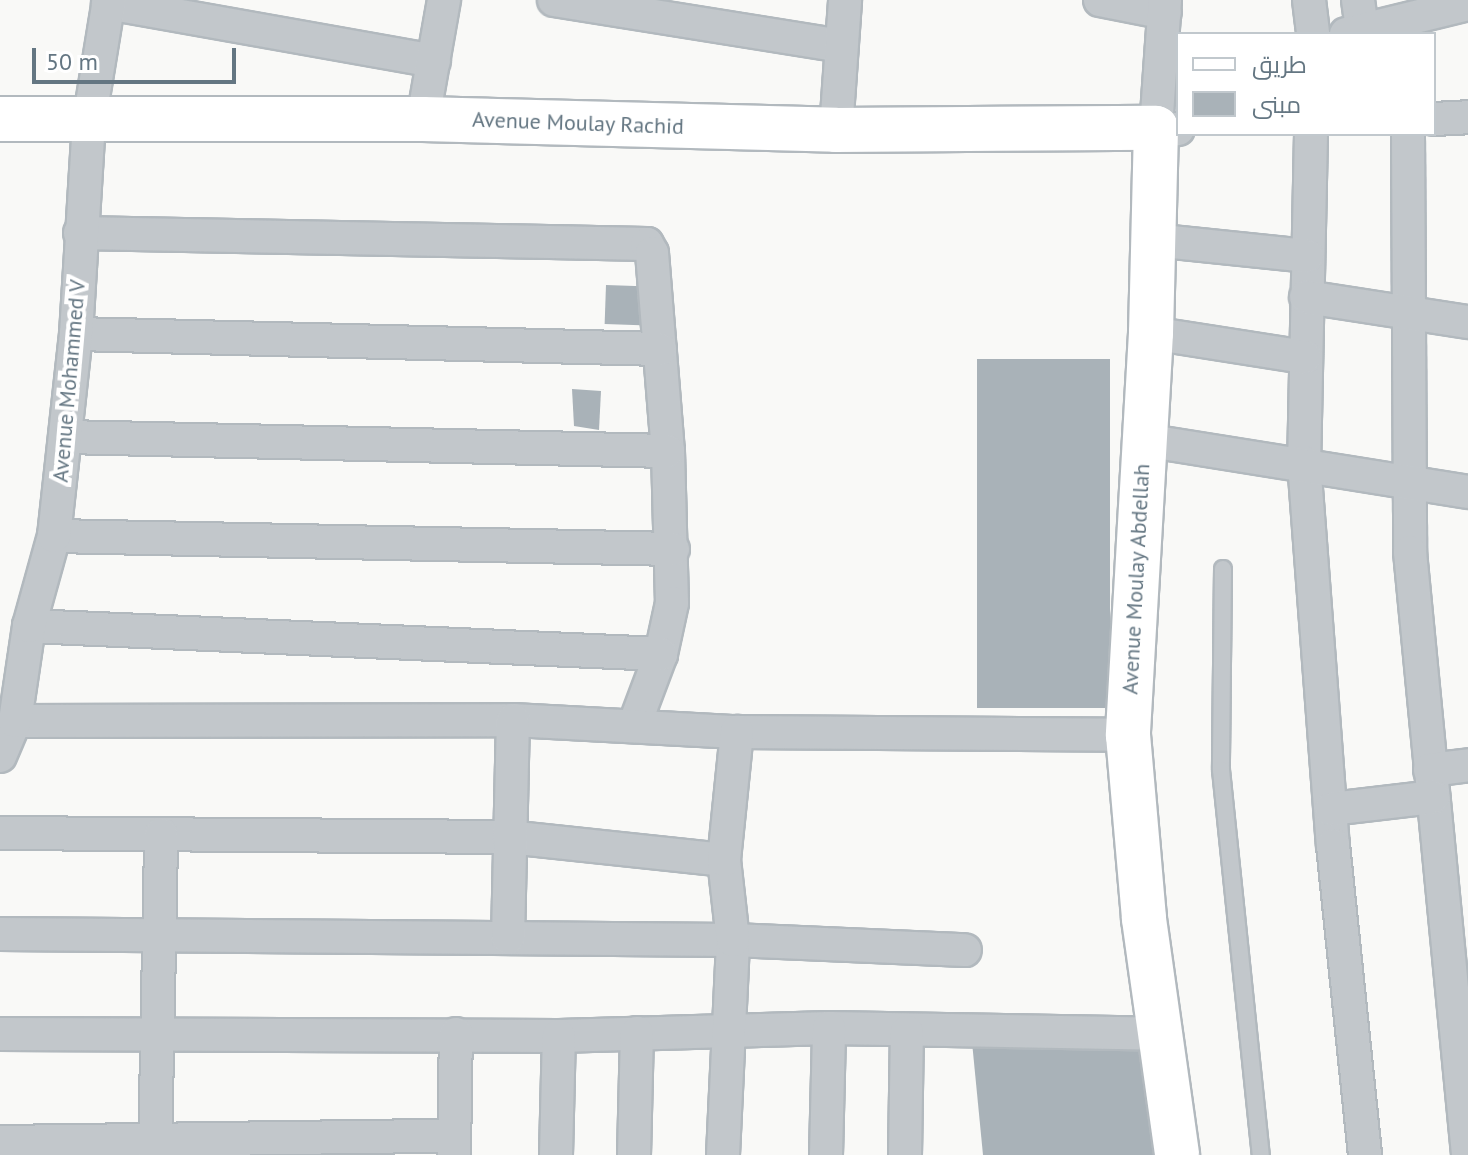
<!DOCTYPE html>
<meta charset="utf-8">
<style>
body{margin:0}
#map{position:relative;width:1468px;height:1155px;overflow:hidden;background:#f9f9f7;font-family:"PT Sans",Cairo,sans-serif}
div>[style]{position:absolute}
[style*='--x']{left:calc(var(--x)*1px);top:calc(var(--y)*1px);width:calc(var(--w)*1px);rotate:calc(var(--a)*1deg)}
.building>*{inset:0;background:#a9b2b8;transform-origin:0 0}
.roads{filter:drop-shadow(2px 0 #b2b9be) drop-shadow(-2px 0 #b2b9be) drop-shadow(0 2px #b2b9be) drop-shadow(0 -2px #b2b9be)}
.lane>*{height:16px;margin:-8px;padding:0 8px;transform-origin:8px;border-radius:8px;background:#c2c7cb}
.street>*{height:32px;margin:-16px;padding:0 16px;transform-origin:16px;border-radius:16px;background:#c2c7cb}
.secondary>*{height:44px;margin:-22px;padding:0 22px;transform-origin:22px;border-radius:22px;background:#fff}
span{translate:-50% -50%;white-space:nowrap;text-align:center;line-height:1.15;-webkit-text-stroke:8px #fff;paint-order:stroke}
.street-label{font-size:22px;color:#647682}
.legend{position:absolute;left:1176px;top:32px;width:260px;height:104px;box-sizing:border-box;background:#fff;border:2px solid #c1c8cd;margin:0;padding:10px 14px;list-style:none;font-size:24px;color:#647682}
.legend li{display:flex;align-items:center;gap:16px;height:40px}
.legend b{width:40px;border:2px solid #c1c8cd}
.scale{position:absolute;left:32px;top:48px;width:204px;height:36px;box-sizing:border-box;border:4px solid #647682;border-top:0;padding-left:10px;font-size:24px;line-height:28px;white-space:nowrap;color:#647682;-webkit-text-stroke:6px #fff;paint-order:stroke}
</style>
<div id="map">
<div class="building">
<div style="left:606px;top:285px;width:36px;height:39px;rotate:2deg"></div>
<div style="left:977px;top:359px;width:133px;height:349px"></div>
<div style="clip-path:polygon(572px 389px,601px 391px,599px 430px,574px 426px)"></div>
<div style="clip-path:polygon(1141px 1039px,1161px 1155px,983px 1155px,972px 1042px)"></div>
</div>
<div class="roads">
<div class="lane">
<div style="--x:1223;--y:569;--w:201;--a:90.6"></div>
<div style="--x:1221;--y:770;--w:387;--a:84.1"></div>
</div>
<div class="street">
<div style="--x:554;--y:0;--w:291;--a:9.1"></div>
<div style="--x:1100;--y:0;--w:66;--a:11.3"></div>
<div style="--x:1165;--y:0;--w:128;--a:94"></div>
<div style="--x:1156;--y:128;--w:22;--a:3"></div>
<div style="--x:1309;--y:0;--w:34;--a:83"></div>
<div style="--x:1358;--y:0;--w:29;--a:82"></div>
<div style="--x:108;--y:3;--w:331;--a:10.1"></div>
<div style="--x:1346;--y:34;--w:126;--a:-13.8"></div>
<div style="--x:423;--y:119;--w:121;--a:-80"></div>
<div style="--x:1434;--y:119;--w:34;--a:-3"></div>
<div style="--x:836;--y:130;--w:130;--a:-86"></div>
<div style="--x:1311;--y:134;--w:328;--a:91.2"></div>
<div style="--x:1304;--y:462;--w:384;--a:85.7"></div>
<div style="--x:1333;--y:845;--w:312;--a:84.1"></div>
<div style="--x:1408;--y:134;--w:418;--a:89.7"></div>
<div style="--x:1410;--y:552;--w:605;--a:84.5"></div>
<div style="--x:80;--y:233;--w:567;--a:1.11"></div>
<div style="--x:647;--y:244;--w:10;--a:61"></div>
<div style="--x:652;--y:253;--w:199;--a:85.4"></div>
<div style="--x:668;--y:451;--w:152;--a:88.5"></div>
<div style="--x:672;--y:603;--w:52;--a:102.2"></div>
<div style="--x:661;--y:654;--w:77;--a:110.6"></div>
<div style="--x:1153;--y:240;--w:155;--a:5.9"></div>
<div style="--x:1306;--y:297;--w:164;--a:8.8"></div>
<div style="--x:1151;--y:333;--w:156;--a:8.9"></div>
<div style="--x:76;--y:334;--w:584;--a:1.47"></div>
<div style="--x:65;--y:437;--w:603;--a:1.33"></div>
<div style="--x:1144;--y:440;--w:328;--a:9.1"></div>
<div style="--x:54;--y:536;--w:619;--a:1.2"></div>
<div style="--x:29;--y:626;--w:633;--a:2.54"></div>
<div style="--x:15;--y:721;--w:498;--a:-0.1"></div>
<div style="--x:513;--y:720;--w:224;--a:3.1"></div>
<div style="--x:737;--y:732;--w:391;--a:0.4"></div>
<div style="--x:0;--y:756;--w:38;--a:-67"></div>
<div style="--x:15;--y:721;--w:96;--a:-81.6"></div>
<div style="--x:29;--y:626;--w:93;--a:-74.5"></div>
<div style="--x:54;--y:536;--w:203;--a:-83.8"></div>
<div style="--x:76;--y:334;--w:212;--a:-86.5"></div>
<div style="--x:89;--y:122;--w:124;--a:-80.7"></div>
<div style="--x:1430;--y:770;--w:38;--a:-7"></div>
<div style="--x:1331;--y:809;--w:103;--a:-6.7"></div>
<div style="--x:0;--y:833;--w:509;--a:0.45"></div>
<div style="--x:509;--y:837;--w:216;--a:6.1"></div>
<div style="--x:0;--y:934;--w:733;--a:0.47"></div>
<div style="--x:733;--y:940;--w:232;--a:2.5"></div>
<div style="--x:508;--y:938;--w:218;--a:-88.7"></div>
<div style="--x:0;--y:1034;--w:559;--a:0.2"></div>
<div style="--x:559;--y:1036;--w:270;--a:-1.7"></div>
<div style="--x:829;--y:1028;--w:331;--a:1"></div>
<div style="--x:0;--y:1142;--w:454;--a:-0.8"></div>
<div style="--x:155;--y:1155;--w:321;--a:-88.9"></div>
<div style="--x:454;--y:1155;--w:121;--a:-89.1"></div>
<div style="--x:556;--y:1155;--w:119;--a:-88.6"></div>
<div style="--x:634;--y:1155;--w:122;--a:-88.6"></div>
<div style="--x:723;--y:1155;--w:215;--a:-87.3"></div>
<div style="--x:733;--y:940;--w:81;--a:-96.4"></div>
<div style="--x:724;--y:860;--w:129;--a:-84.2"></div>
<div style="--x:826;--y:1155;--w:127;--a:-88.6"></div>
<div style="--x:905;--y:1155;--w:123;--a:-89.1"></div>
</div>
<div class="secondary">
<div style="--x:0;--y:119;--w:423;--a:0"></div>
<div style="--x:423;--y:119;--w:413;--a:1.5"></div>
<div style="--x:836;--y:130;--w:320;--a:-0.4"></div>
<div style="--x:1156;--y:128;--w:205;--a:91.4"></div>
<div style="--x:1151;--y:333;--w:403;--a:93.3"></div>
<div style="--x:1128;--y:735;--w:185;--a:85"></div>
<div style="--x:1144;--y:919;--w:238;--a:82"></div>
</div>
</div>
<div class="street-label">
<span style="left:578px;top:123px;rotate:2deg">Avenue Moulay Rachid</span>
<span style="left:69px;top:381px;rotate:-85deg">Avenue Mohammed V</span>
<span style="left:1136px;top:579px;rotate:-87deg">Avenue Moulay Abdellah</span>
</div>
<ul class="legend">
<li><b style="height:10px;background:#fff"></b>طريق</li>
<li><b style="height:22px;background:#a9b2b8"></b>مبنى</li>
</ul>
<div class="scale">50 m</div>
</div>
